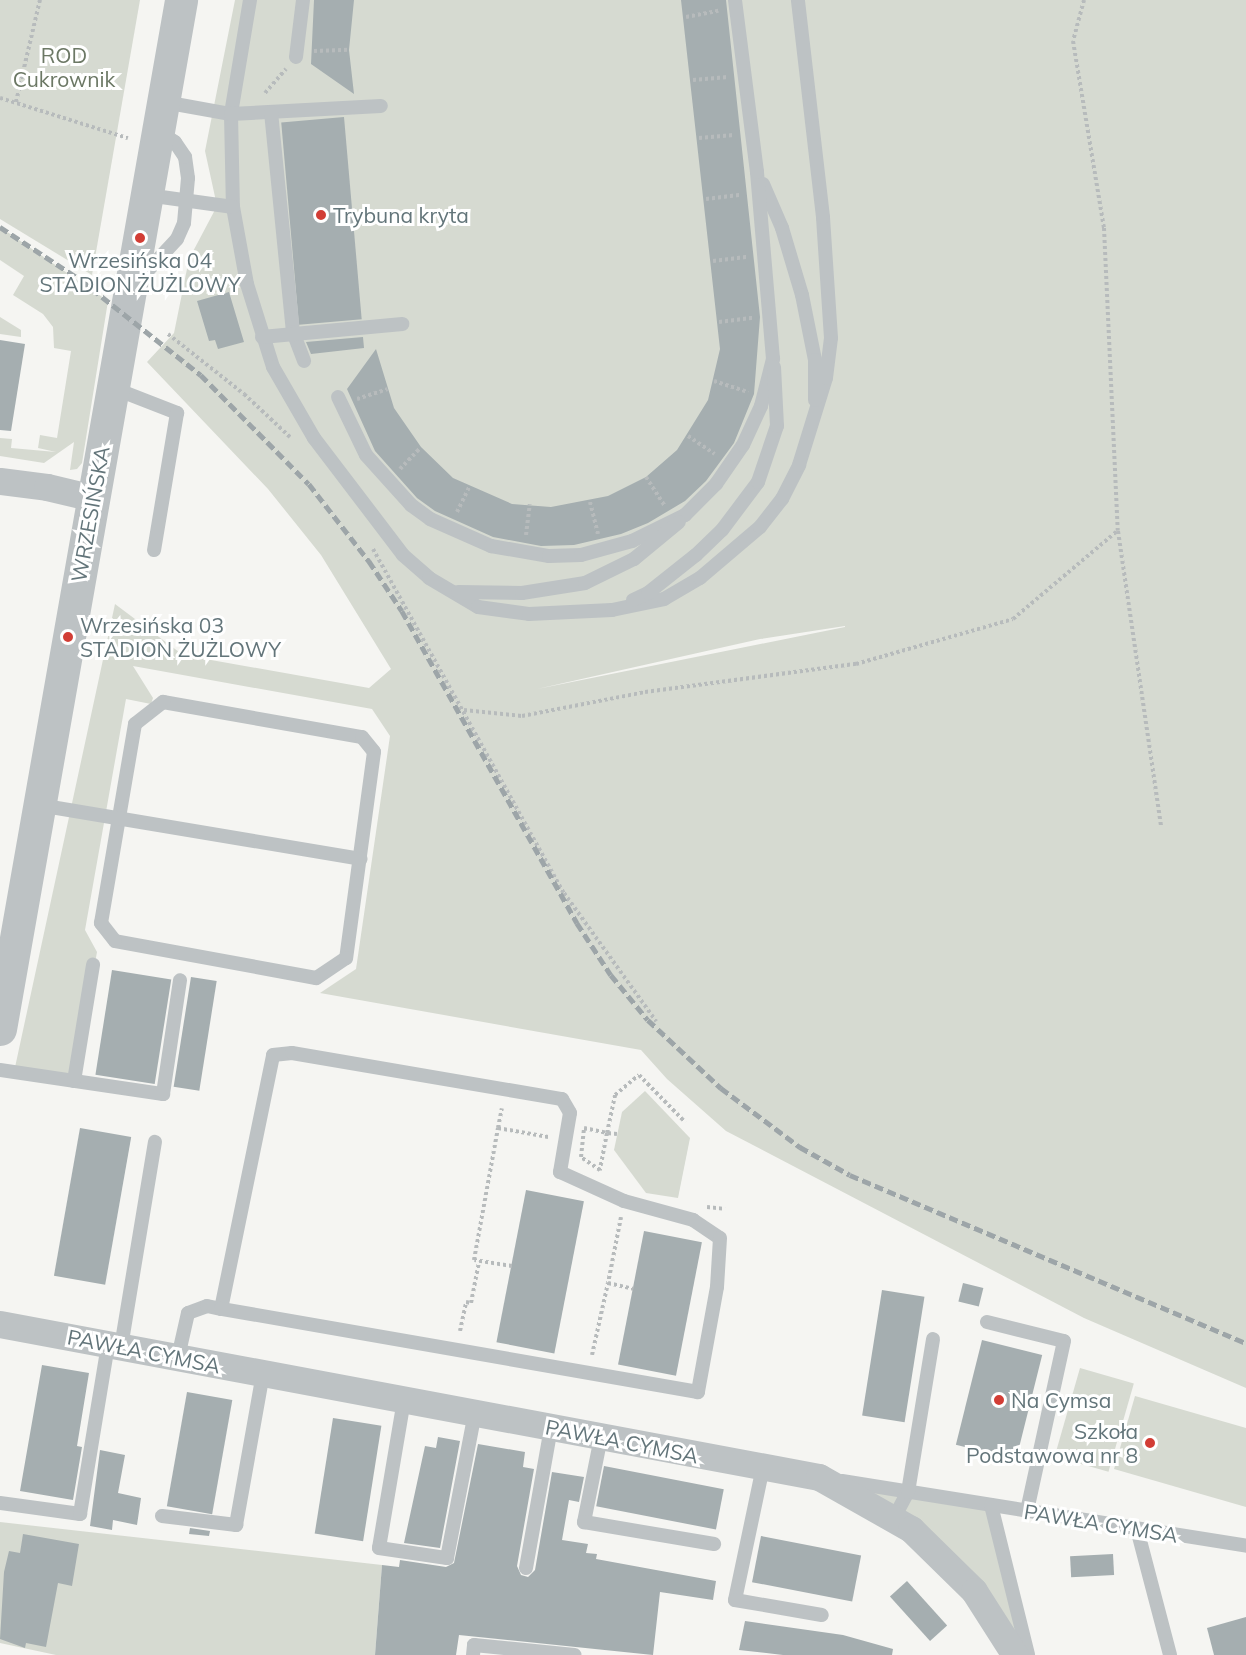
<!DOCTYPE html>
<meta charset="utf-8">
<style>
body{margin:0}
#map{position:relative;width:1246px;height:1655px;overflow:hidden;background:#f5f5f2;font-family:Mulish,sans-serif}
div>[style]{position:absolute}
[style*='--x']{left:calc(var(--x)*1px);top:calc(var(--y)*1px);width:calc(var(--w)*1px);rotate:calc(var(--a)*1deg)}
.green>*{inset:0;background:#d6dad1;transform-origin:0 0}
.building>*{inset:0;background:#a5aeb0;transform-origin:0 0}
.path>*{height:4px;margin-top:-2px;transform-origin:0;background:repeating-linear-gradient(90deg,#b7bbbc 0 3px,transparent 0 6px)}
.service>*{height:14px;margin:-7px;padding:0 7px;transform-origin:7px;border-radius:7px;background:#bdc2c4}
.minor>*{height:27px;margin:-13.5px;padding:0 13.5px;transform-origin:13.5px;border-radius:13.5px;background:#bdc2c4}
.tertiary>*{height:33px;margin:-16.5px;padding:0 16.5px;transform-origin:16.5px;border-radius:16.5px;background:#bdc2c4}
.rail>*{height:4.5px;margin-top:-2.25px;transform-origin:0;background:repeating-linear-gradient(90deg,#9da5a8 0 9px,transparent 0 13.5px)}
.dots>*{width:16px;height:16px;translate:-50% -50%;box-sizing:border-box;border:3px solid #fff;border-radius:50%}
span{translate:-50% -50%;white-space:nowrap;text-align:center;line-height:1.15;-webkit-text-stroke:6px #fff;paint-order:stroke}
.park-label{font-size:21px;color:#6c7865}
.poi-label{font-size:21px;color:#63757a}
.left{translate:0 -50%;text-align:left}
.right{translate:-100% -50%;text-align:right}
.street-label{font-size:21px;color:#63757a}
</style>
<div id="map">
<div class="green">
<div style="clip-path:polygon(0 0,140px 0,92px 275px,0 219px)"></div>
<div style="clip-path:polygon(evenodd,235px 0,1246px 0,1246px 1388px,1084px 1318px,726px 1131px,667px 1079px,641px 1050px,320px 993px,356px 969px,390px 736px,372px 709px,133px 666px,153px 698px,151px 704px,126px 699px,85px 930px,97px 952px,74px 1081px,14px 1072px,115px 604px,183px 655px,369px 688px,391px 669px,321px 555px,268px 489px,147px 362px,174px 333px,189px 259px,217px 206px,205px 151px,235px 0,845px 626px,845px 627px,537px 689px,760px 639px,845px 626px)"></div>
<div style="clip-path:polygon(0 227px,108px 301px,82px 463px,77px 469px,70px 470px,74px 442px,44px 463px,0 456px,0 438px,12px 439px,11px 448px,56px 452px,38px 448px,40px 435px,57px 438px,71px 351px,54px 348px,53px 327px,43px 314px,13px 295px,24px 276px,0 260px)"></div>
<div style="clip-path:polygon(0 317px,21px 330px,21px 337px,0 334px)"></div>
<div style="clip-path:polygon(645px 1091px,690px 1138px,678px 1198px,646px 1193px,614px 1150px,622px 1112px)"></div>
<div style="left:1080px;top:1368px;width:56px;height:92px;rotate:16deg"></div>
<div style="clip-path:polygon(1135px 1396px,1246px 1428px,1246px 1507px,1114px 1469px)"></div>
<div style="clip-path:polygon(819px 1477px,991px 1505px,1028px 1655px,974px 1591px)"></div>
<div style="clip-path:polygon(0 1522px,382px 1565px,375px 1655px,56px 1655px,0 1643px)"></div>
</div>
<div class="building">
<div style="clip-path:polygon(314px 0,354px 0,349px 50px,354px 94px,311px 64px)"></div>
<div style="clip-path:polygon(681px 0,726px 0,760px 317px,754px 394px,734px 443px,706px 481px,685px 501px,648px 523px,621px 534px,574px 545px,541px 546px,493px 537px,435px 511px,417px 498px,375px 451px,347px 389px,376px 349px,394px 408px,421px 447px,453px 478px,512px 504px,551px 507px,608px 496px,646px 477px,677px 450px,708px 400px,720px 349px)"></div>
<div style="left:344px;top:117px;width:203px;height:63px;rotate:85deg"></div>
<div style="clip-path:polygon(229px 292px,244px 342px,218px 349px,215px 340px,209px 341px,197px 301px)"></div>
<div style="clip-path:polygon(363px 337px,364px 348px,311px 354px,306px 342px)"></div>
<div style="clip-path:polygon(0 340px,25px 344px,11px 431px,0 430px)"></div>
<div style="left:112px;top:970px;width:60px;height:106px;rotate:9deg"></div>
<div style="left:191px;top:977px;width:26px;height:111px;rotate:9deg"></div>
<div style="left:80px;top:1128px;width:52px;height:150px;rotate:10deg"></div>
<div style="left:526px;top:1190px;width:59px;height:155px;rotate:11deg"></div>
<div style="left:644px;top:1231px;width:59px;height:136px;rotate:11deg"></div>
<div style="left:963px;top:1283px;width:21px;height:19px;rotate:14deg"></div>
<div style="left:882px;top:1290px;width:43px;height:127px;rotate:9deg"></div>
<div style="left:982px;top:1340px;width:62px;height:108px;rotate:14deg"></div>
<div style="clip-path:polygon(42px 1365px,89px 1373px,77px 1446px,82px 1447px,73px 1500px,20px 1491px)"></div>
<div style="left:187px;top:1392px;width:46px;height:116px;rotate:10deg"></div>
<div style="left:333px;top:1418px;width:49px;height:117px;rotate:9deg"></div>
<div style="clip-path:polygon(438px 1437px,460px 1441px,440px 1548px,404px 1543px,425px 1446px,436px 1448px)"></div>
<div style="clip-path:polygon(478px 1444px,525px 1452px,523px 1467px,534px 1469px,517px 1566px,521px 1575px,528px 1577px,535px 1570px,552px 1472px,584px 1477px,579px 1502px,569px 1500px,562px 1540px,588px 1544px,586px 1553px,597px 1554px,596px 1559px,716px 1581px,713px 1600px,660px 1592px,653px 1655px,459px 1635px,456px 1655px,375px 1655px,382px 1565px,399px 1567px,400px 1560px,446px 1567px,454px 1563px)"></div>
<div style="clip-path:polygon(100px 1450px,125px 1455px,118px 1493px,141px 1498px,137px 1525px,113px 1520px,112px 1530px,90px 1526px)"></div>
<div style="left:604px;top:1466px;width:122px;height:41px;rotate:11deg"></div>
<div style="clip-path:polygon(190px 1528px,210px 1531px,209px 1536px,189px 1534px)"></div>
<div style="clip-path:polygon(23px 1534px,79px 1544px,72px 1586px,58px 1583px,46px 1647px,26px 1643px,25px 1648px,0 1639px,4px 1572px,9px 1551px,20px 1553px)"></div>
<div style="left:761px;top:1536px;width:102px;height:47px;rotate:11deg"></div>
<div style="left:1113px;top:1554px;width:21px;height:43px;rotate:87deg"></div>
<div style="left:907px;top:1581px;width:60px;height:23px;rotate:48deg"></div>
<div style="clip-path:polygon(1246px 1617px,1246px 1655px,1214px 1655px,1207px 1628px)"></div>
<div style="clip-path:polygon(745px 1621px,843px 1635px,893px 1649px,892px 1655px,783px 1655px,739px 1650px)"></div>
</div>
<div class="path">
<div style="--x:1084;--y:0;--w:42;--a:105"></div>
<div style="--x:1073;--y:41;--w:190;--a:80.6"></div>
<div style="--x:1104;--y:228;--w:303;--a:87.4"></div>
<div style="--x:1118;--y:531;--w:298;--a:81.7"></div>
<div style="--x:686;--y:17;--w:33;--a:-11"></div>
<div style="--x:314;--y:51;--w:35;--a:-2"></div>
<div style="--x:693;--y:80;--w:35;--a:-5"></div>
<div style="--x:265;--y:93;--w:32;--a:-49"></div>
<div style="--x:0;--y:98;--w:134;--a:17.4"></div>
<div style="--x:16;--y:102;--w:105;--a:-76.8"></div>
<div style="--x:699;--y:138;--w:35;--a:-5"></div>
<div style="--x:706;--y:199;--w:35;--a:-7"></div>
<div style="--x:713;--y:261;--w:35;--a:-7"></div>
<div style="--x:719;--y:322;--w:34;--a:-7"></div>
<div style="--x:168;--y:334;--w:97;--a:38.3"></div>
<div style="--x:244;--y:394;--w:63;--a:43.1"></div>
<div style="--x:714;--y:381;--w:36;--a:18"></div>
<div style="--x:357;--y:399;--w:32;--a:-18"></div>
<div style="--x:688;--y:436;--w:32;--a:34"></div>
<div style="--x:400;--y:469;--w:30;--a:-46"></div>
<div style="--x:646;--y:477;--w:35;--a:57"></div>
<div style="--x:590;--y:502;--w:33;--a:76"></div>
<div style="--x:457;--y:512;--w:28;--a:-64"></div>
<div style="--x:526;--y:535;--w:31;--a:-83"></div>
<div style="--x:373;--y:549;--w:393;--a:61"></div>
<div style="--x:564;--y:893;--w:158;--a:54.3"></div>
<div style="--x:464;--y:710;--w:58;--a:5.9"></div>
<div style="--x:522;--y:716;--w:125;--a:-11"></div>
<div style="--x:645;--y:692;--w:213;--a:-7.6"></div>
<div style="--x:856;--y:664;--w:163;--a:-16"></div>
<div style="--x:1013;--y:619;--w:136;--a:-40.2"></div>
<div style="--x:498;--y:1128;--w:20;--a:-79"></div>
<div style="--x:584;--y:1128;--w:24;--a:12"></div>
<div style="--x:607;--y:1133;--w:38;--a:101"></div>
<div style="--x:600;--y:1170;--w:23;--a:-146"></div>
<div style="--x:581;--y:1157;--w:29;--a:-84"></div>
<div style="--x:617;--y:1134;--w:10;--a:-174"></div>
<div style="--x:607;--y:1133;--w:39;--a:-78"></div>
<div style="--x:615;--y:1095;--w:31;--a:-40"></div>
<div style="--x:639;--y:1075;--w:66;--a:45.6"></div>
<div style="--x:707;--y:1207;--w:18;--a:6"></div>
<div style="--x:621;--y:1217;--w:67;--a:101.1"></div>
<div style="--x:608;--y:1283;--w:26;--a:13"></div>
<div style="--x:512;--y:1266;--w:38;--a:-171"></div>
<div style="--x:474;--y:1260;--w:134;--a:-79.7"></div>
<div style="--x:498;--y:1128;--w:51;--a:10.2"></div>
<div style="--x:460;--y:1331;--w:30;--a:-78"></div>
<div style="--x:466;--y:1302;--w:5;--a:11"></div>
<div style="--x:471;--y:1303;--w:42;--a:-79"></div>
<div style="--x:592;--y:1355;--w:74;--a:-77.5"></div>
</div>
<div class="service">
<div style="--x:250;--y:0;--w:116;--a:99.5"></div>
<div style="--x:231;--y:114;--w:93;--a:88.8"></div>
<div style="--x:233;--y:207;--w:78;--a:79.7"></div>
<div style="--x:247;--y:284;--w:87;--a:72.6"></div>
<div style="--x:273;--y:367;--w:82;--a:60"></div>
<div style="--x:314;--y:438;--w:147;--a:52.7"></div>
<div style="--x:403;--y:555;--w:35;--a:41"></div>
<div style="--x:429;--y:578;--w:57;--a:30.6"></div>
<div style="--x:478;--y:607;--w:51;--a:7.8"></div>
<div style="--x:529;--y:614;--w:83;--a:-2.8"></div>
<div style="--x:612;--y:610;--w:53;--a:-11.9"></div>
<div style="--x:664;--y:599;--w:42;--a:-30.3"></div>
<div style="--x:700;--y:578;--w:79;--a:-40.4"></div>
<div style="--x:760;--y:527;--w:36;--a:-52"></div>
<div style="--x:782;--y:499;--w:38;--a:-63"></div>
<div style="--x:799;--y:465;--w:91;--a:-72.8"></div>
<div style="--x:826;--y:378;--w:40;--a:-82.9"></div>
<div style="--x:831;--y:338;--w:121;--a:-93.8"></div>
<div style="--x:823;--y:217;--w:218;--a:-96.6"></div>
<div style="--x:296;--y:57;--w:57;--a:-83"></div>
<div style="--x:164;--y:102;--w:68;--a:10.2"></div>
<div style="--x:231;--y:114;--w:150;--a:-3.1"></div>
<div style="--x:271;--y:112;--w:221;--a:84.3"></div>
<div style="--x:293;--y:332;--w:31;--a:69"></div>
<div style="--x:763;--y:184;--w:48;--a:66.6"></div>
<div style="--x:782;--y:228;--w:70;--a:73.4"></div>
<div style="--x:802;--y:295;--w:66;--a:78.7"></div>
<div style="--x:815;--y:360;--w:40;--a:90"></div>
<div style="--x:147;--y:195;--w:87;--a:7.9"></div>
<div style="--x:138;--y:281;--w:57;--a:-47.1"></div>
<div style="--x:177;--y:239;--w:17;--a:-66"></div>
<div style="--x:184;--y:223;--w:45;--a:-84.9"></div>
<div style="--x:188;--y:178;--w:21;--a:-98"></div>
<div style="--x:185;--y:157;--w:18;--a:-124"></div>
<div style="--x:175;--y:142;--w:20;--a:-147"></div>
<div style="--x:262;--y:337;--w:141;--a:-5.3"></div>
<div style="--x:113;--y:388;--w:69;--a:21.3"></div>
<div style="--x:177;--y:413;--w:139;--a:99.5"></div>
<div style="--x:338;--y:397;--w:64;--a:64.2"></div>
<div style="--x:366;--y:455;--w:67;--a:48"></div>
<div style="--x:411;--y:505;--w:24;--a:36"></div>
<div style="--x:430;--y:519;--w:67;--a:23.9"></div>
<div style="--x:491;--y:546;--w:59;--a:9.8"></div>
<div style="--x:549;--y:556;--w:32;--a:-2"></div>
<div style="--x:581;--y:555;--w:53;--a:-15.4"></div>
<div style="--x:632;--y:541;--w:59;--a:-26.1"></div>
<div style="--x:685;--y:515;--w:44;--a:-45"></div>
<div style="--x:716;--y:484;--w:47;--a:-55.3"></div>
<div style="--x:743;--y:445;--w:43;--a:-65.2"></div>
<div style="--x:761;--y:406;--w:49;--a:-75.7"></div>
<div style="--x:773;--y:359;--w:188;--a:-94.9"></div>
<div style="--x:757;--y:172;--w:173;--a:-97.3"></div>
<div style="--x:458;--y:592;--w:64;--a:0.9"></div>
<div style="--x:522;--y:593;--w:64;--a:-9"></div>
<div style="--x:585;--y:583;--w:55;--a:-26.1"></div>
<div style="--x:634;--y:559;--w:58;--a:-39.4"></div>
<div style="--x:633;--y:600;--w:17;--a:-25"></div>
<div style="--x:648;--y:593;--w:61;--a:-38.4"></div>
<div style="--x:696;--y:555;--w:36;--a:-44"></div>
<div style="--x:722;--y:530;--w:60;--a:-53.1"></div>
<div style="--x:758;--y:482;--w:59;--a:-71.3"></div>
<div style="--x:777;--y:426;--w:59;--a:-92.9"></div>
<div style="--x:163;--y:702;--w:202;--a:10"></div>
<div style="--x:362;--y:737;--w:19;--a:51"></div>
<div style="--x:374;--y:752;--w:208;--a:97.7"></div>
<div style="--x:346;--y:958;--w:36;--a:146"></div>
<div style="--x:316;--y:978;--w:204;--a:-169.6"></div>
<div style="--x:115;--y:941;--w:23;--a:-128"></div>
<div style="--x:101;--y:923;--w:202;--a:-80.3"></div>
<div style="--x:135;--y:724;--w:36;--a:-38"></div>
<div style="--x:39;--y:805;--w:326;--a:9.5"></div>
<div style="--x:0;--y:1070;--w:165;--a:8.4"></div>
<div style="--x:163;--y:1094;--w:115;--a:-81.5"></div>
<div style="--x:74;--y:1081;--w:118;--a:-80.7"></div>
<div style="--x:987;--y:1322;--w:79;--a:13.9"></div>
<div style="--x:1064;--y:1341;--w:174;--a:102.3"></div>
<div style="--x:121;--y:1347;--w:208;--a:-80.6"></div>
<div style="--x:178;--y:1357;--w:45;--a:-77.2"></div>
<div style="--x:188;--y:1313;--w:20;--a:-20"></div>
<div style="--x:207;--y:1306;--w:14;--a:12"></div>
<div style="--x:221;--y:1309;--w:259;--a:-78.4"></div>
<div style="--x:273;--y:1055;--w:19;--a:-6"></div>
<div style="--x:292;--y:1053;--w:274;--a:9.7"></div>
<div style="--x:562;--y:1099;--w:16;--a:60"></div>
<div style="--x:570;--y:1113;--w:60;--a:99.6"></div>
<div style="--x:560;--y:1172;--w:70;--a:24.4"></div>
<div style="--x:624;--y:1201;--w:72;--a:15.4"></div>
<div style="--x:693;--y:1220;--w:32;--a:34"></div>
<div style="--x:720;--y:1238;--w:49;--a:93.5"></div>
<div style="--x:717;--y:1287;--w:107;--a:100.3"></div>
<div style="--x:698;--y:1392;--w:484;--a:-170.1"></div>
<div style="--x:404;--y:1400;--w:150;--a:99.6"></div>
<div style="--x:379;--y:1548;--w:69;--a:8.4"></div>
<div style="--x:447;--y:1558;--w:148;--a:-79.1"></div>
<div style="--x:601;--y:1437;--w:87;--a:101.3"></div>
<div style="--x:584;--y:1522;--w:132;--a:9.6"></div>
<div style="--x:763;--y:1467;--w:136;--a:101.9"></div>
<div style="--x:735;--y:1600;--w:88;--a:9.8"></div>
<div style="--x:842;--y:1481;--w:409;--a:9.1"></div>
<div style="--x:0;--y:1503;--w:81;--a:7.8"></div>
<div style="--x:80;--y:1514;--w:172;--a:-80.6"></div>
<div style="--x:991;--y:1505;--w:154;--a:76.1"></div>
<div style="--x:162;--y:1516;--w:75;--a:6.9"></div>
<div style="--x:236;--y:1525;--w:154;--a:-79.9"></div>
<div style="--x:894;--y:1518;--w:30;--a:-62"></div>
<div style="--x:908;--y:1492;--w:155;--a:-80.7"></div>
<div style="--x:1137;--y:1529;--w:130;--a:75.3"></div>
<div style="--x:526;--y:1568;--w:143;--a:-79.9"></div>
<div style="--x:473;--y:1655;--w:10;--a:-84"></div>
<div style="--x:474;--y:1645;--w:101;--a:5.7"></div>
</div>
<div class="minor">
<div style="--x:0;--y:481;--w:47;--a:7.3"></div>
<div style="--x:47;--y:487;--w:47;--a:13.4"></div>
<div style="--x:0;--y:1324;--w:833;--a:10.58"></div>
<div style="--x:819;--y:1477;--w:106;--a:29.5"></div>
<div style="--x:911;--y:1529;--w:88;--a:44.5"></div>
<div style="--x:974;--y:1591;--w:76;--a:57.4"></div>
</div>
<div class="tertiary">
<div style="--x:0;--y:1029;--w:1045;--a:-80.02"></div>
</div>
<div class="rail">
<div style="--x:0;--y:227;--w:97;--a:33.2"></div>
<div style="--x:81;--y:280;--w:153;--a:38.4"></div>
<div style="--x:201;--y:375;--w:153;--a:45.3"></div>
<div style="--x:309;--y:484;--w:98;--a:52.1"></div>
<div style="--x:369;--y:561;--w:60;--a:56.6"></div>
<div style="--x:402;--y:611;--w:358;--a:60.7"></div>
<div style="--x:577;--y:923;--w:62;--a:56.8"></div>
<div style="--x:611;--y:975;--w:58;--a:50.6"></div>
<div style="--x:648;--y:1020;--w:100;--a:43"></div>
<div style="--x:721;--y:1088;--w:99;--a:36.8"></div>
<div style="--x:800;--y:1147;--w:57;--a:29.2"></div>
<div style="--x:850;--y:1175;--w:430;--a:23"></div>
</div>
<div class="dots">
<div style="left:321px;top:215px;background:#d23d35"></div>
<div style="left:140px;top:238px;background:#d23d35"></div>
<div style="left:68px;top:637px;background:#d23d35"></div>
<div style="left:999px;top:1400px;background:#d23d35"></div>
<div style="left:1150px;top:1443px;background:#d23d35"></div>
</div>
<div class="park-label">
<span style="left:64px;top:67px">ROD<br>Cukrownik</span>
</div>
<div class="poi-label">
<span class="left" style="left:333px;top:215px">Trybuna kryta</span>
<span style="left:140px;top:272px">Wrzesińska 04<br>STADION ŻUŻLOWY</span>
<span class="left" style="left:80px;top:637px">Wrzesińska 03<br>STADION ŻUŻLOWY</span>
<span class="left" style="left:1011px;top:1400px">Na Cymsa</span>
<span class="right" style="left:1138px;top:1443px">Szkoła<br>Podstawowa nr 8</span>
</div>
<div class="street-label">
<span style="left:90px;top:514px;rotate:-80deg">WRZESIŃSKA</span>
<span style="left:144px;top:1351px;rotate:11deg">PAWŁA CYMSA</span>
<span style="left:622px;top:1441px;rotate:11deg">PAWŁA CYMSA</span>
<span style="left:1101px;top:1523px;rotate:9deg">PAWŁA CYMSA</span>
</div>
</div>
